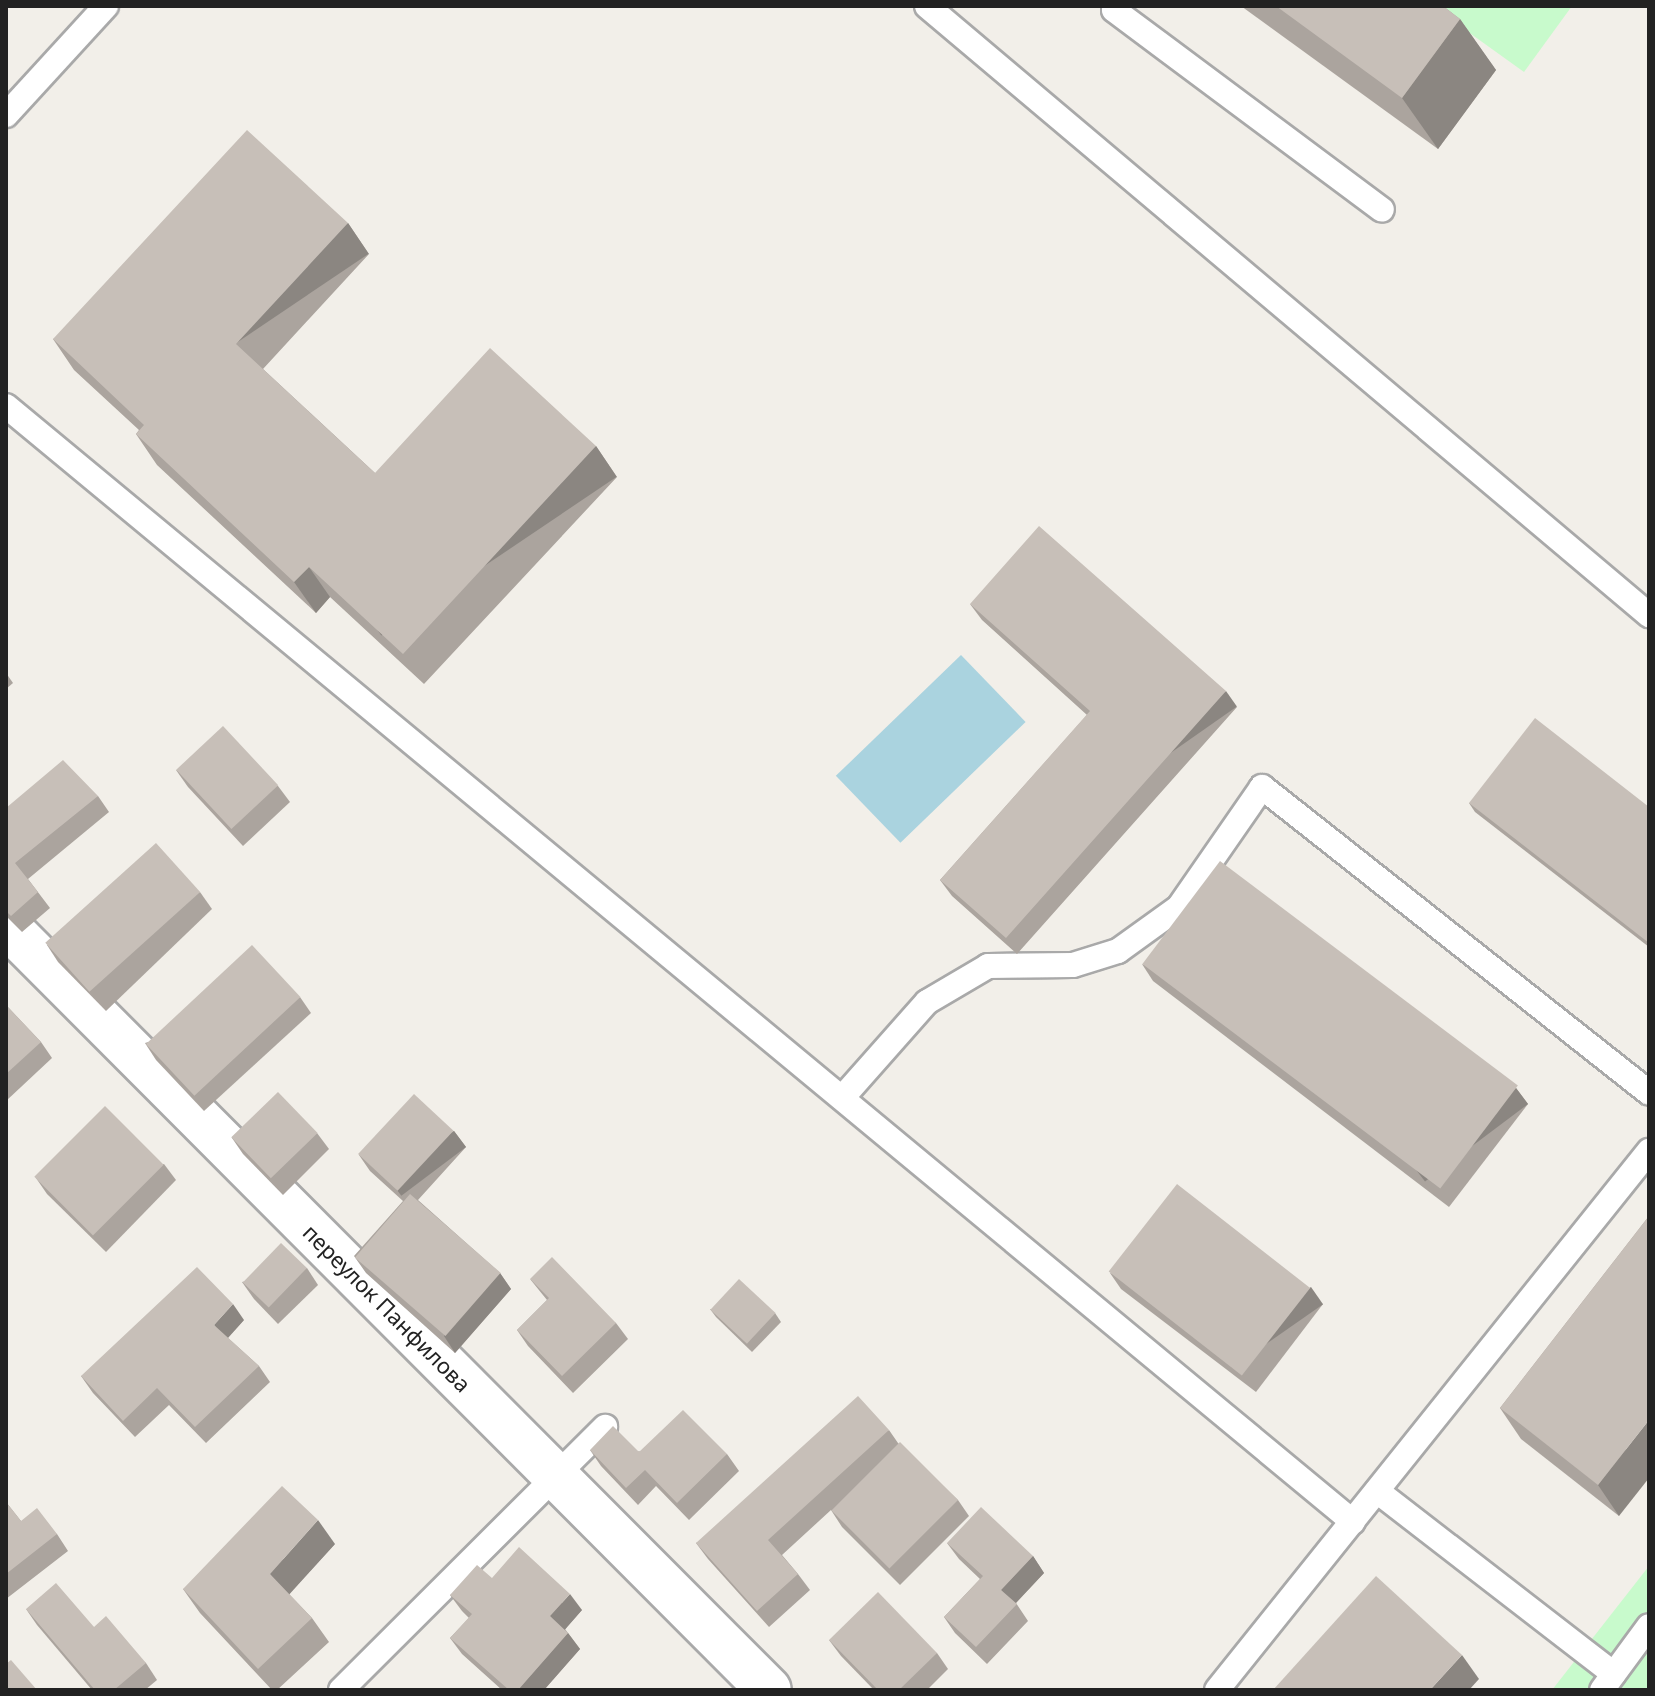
<!DOCTYPE html>
<meta charset="utf-8">
<style>
body{margin:0}
#map{position:relative;width:1655px;height:1696px;overflow:hidden;background:#f2efe9;font-family:"Noto Sans",sans-serif}
div>[style]{position:absolute}
[style*='--x']{left:calc(var(--x)*1px);top:calc(var(--y)*1px);width:calc(var(--w)*1px);rotate:calc(var(--a)*1deg)}
.park>*{inset:0;background:#c8facc}
.water>*{inset:0;background:#aad3df;transform-origin:0 0}
.roads{filter:drop-shadow(2px 0 #a9a9a9) drop-shadow(-2px 0 #a9a9a9) drop-shadow(0 2px #a9a9a9) drop-shadow(0 -2px #a9a9a9)}
.service>*{height:24px;margin:-12px;padding:0 12px;transform-origin:12px;border-radius:12px;background:#fff}
.minor>*{height:44px;margin:-22px;padding:0 22px;transform-origin:22px;border-radius:22px;background:#fff}
.wall>*{inset:0;background:#aba49e}
.shaded-wall>*{inset:0;background:#8b8681;transform-origin:0 0}
.building>*{inset:0;background:#c7bfb8;transform-origin:0 0}
span{translate:-50% -50%;white-space:nowrap;text-align:center;line-height:1.15;-webkit-text-stroke:6px #fff;paint-order:stroke}
.street-label{font-size:22px;color:#222}
.frame{position:absolute;inset:0;border:8px solid #222;pointer-events:none}
</style>
<div id="map">
<div class="park">
<div style="clip-path:polygon(1432px 6px,1572px 6px,1524px 72px)"></div>
<div style="clip-path:polygon(1649px 1566px,1649px 1690px,1552px 1690px)"></div>
</div>
<div class="water">
<div style="left:961px;top:655px;width:93px;height:174px;rotate:46deg"></div>
</div>
<div class="roads">
<div class="service">
<div style="--x:927;--y:6;--w:945;--a:40.15"></div>
<div style="--x:1116;--y:6;--w:4;--a:117"></div>
<div style="--x:1114;--y:10;--w:334;--a:36.7"></div>
<div style="--x:6;--y:115;--w:148;--a:-47.5"></div>
<div style="--x:6;--y:406;--w:1749;--a:39.64"></div>
<div style="--x:842;--y:1098;--w:128;--a:-48.5"></div>
<div style="--x:927;--y:1002;--w:71;--a:-30.5"></div>
<div style="--x:988;--y:966;--w:85;--a:-0.7"></div>
<div style="--x:1073;--y:965;--w:47;--a:-17.3"></div>
<div style="--x:1118;--y:951;--w:75;--a:-35.8"></div>
<div style="--x:1179;--y:907;--w:146;--a:-55.3"></div>
<div style="--x:1262;--y:787;--w:493;--a:38.3"></div>
<div style="--x:1377;--y:1491;--w:299;--a:37.7"></div>
<div style="--x:341;--y:1690;--w:373;--a:-44.9"></div>
<div style="--x:1217;--y:1690;--w:691;--a:-51.29"></div>
<div style="--x:1602;--y:1690;--w:79;--a:-53.7"></div>
</div>
<div class="minor">
<div style="--x:6;--y:925;--w:1080;--a:45.07"></div>
</div>
</div>
<div class="wall">
<div style="clip-path:polygon(1241px 6px,1443px 6px,1460px 19px,1496px 70px,1438px 149px)"></div>
<div style="clip-path:polygon(348px 223px,369px 254px,263px 369px,375px 473px,596px 446px,617px 477px,424px 684px,330px 597px,316px 613px,157px 465px,136px 434px,139px 430px,74px 370px,53px 339px)"></div>
<div style="clip-path:polygon(970px 604px,1237px 707px,1017px 954px,952px 896px,940px 880px,1087px 715px,982px 620px)"></div>
<div style="clip-path:polygon(6px 673px,13px 683px,6px 689px)"></div>
<div style="clip-path:polygon(176px 770px,278px 786px,290px 802px,243px 846px,188px 787px)"></div>
<div style="clip-path:polygon(98px 796px,109px 812px,28px 879px,50px 908px,22px 932px,6px 916px,6px 808px)"></div>
<div style="clip-path:polygon(1469px 803px,1649px 807px,1649px 947px,1475px 812px)"></div>
<div style="clip-path:polygon(200px 892px,212px 909px,106px 1011px,58px 962px,47px 945px)"></div>
<div style="clip-path:polygon(1142px 964px,1516px 1088px,1528px 1104px,1449px 1207px,1153px 981px)"></div>
<div style="clip-path:polygon(300px 997px,311px 1013px,204px 1111px,156px 1060px,145px 1043px)"></div>
<div style="clip-path:polygon(6px 1005px,41px 1042px,52px 1058px,6px 1101px)"></div>
<div style="clip-path:polygon(454px 1131px,466px 1147px,418px 1200px,500px 1273px,511px 1289px,455px 1353px,366px 1273px,354px 1256px,403px 1201px,370px 1171px,359px 1155px)"></div>
<div style="clip-path:polygon(317px 1133px,329px 1149px,283px 1195px,243px 1154px,232px 1138px)"></div>
<div style="clip-path:polygon(164px 1164px,176px 1180px,106px 1252px,47px 1194px,36px 1178px)"></div>
<div style="clip-path:polygon(1649px 1216px,1619px 1516px,1521px 1439px,1500px 1408px)"></div>
<div style="clip-path:polygon(307px 1268px,318px 1285px,278px 1324px,254px 1299px,242px 1282px)"></div>
<div style="clip-path:polygon(1110px 1273px,1323px 1304px,1256px 1392px,1121px 1289px)"></div>
<div style="clip-path:polygon(530px 1279px,616px 1323px,628px 1339px,573px 1393px,528px 1346px,517px 1330px,547px 1300px)"></div>
<div style="clip-path:polygon(710px 1309px,775px 1313px,781px 1322px,752px 1352px,716px 1317px)"></div>
<div style="clip-path:polygon(244px 1320px,228px 1338px,259px 1366px,270px 1382px,206px 1443px,169px 1405px,135px 1437px,93px 1393px,81px 1376px)"></div>
<div style="clip-path:polygon(889px 1430px,898px 1443px,958px 1500px,969px 1516px,900px 1585px,842px 1527px,831px 1510px,782px 1555px,798px 1574px,810px 1590px,769px 1627px,708px 1559px,696px 1543px)"></div>
<div style="clip-path:polygon(590px 1450px,727px 1454px,739px 1471px,689px 1520px,656px 1486px,638px 1505px,601px 1466px)"></div>
<div style="clip-path:polygon(6px 1502px,21px 1521px,57px 1534px,68px 1551px,6px 1599px)"></div>
<div style="clip-path:polygon(947px 1543px,1033px 1556px,1044px 1573px,1016px 1603px,1028px 1621px,987px 1664px,955px 1633px,944px 1617px,980px 1579px,959px 1559px)"></div>
<div style="clip-path:polygon(335px 1544px,289px 1594px,312px 1618px,329px 1642px,277px 1690px,272px 1690px,200px 1613px,183px 1589px)"></div>
<div style="clip-path:polygon(492px 1578px,582px 1610px,565px 1629px,580px 1649px,544px 1690px,502px 1690px,462px 1654px,450px 1638px,469px 1618px,462px 1611px,450px 1595px)"></div>
<div style="clip-path:polygon(26px 1609px,94px 1627px,146px 1663px,157px 1680px,145px 1690px,92px 1690px,37px 1625px)"></div>
<div style="clip-path:polygon(829px 1640px,937px 1653px,948px 1669px,927px 1690px,874px 1690px,841px 1656px)"></div>
</div>
<div class="shaded-wall">
<div style="clip-path:polygon(1460px 19px,1496px 70px,1438px 149px,1402px 98px)"></div>
<div style="left:348px;top:223px;width:37px;height:165px;rotate:56deg"></div>
<div style="left:596px;top:446px;width:37px;height:284px;rotate:56deg"></div>
<div style="clip-path:polygon(309px 567px,330px 597px,316px 613px,294px 582px)"></div>
<div style="left:1226px;top:691px;width:19px;height:331px;rotate:55deg"></div>
<div style="left:1516px;top:1088px;width:20px;height:129px;rotate:53deg"></div>
<div style="left:454px;top:1131px;width:20px;height:81px;rotate:53deg"></div>
<div style="clip-path:polygon(500px 1273px,511px 1289px,455px 1353px,444px 1336px)"></div>
<div style="left:1311px;top:1287px;width:21px;height:111px;rotate:55deg"></div>
<div style="clip-path:polygon(233px 1304px,244px 1320px,225px 1341px,214px 1325px)"></div>
<div style="clip-path:polygon(1649px 1420px,1649px 1478px,1619px 1516px,1598px 1485px)"></div>
<div style="clip-path:polygon(318px 1520px,335px 1544px,286px 1598px,270px 1574px)"></div>
<div style="clip-path:polygon(1033px 1556px,1044px 1573px,1013px 1606px,1001px 1590px)"></div>
<div style="clip-path:polygon(570px 1594px,582px 1610px,562px 1633px,550px 1616px)"></div>
<div style="clip-path:polygon(568px 1633px,580px 1649px,544px 1690px,518px 1690px)"></div>
<div style="clip-path:polygon(1462px 1655px,1479px 1679px,1469px 1690px,1430px 1690px)"></div>
</div>
<div class="building">
<div style="clip-path:polygon(1276px 6px,1443px 6px,1460px 19px,1402px 98px)"></div>
<div style="clip-path:polygon(247px 130px,348px 223px,236px 344px,375px 473px,490px 348px,596px 446px,403px 654px,309px 567px,294px 582px,136px 434px,144px 425px,53px 339px)"></div>
<div style="clip-path:polygon(1039px 526px,1226px 691px,1006px 938px,940px 880px,1090px 711px,970px 604px)"></div>
<div style="clip-path:polygon(1535px 718px,1649px 807px,1649px 943px,1469px 803px)"></div>
<div style="left:223px;top:726px;width:81px;height:64px;rotate:47deg"></div>
<div style="clip-path:polygon(63px 760px,98px 796px,15px 863px,38px 892px,11px 916px,6px 911px,6px 808px)"></div>
<div style="left:156px;top:843px;width:66px;height:149px;rotate:48deg"></div>
<div style="left:1220px;top:861px;width:373px;height:129px;rotate:37deg"></div>
<div style="left:252px;top:945px;width:71px;height:145px;rotate:47deg"></div>
<div style="clip-path:polygon(6px 1005px,41px 1042px,6px 1074px)"></div>
<div style="left:278px;top:1092px;width:57px;height:65px;rotate:46deg"></div>
<div style="left:414px;top:1094px;width:54px;height:82px;rotate:43deg"></div>
<div style="left:105px;top:1106px;width:83px;height:100px;rotate:45deg"></div>
<div style="left:1177px;top:1184px;width:169px;height:111px;rotate:38deg"></div>
<div style="left:410px;top:1194px;width:120px;height:84px;rotate:41deg"></div>
<div style="clip-path:polygon(1649px 1216px,1649px 1420px,1598px 1485px,1500px 1408px)"></div>
<div style="left:281px;top:1243px;width:36px;height:55px;rotate:44deg"></div>
<div style="clip-path:polygon(552px 1257px,616px 1323px,562px 1376px,517px 1330px,549px 1298px,530px 1279px)"></div>
<div style="clip-path:polygon(197px 1267px,233px 1304px,214px 1325px,259px 1366px,195px 1427px,157px 1388px,123px 1421px,81px 1376px)"></div>
<div style="left:739px;top:1279px;width:50px;height:42px;rotate:43deg"></div>
<div style="clip-path:polygon(858px 1396px,889px 1430px,768px 1540px,798px 1574px,757px 1611px,696px 1543px)"></div>
<div style="clip-path:polygon(683px 1410px,727px 1454px,677px 1503px,645px 1470px,626px 1488px,590px 1450px,613px 1426px,639px 1452px)"></div>
<div style="left:900px;top:1442px;width:82px;height:97px;rotate:45deg"></div>
<div style="clip-path:polygon(282px 1486px,318px 1520px,270px 1574px,312px 1618px,258px 1669px,183px 1589px)"></div>
<div style="clip-path:polygon(6px 1502px,21px 1521px,37px 1508px,57px 1534px,6px 1574px)"></div>
<div style="clip-path:polygon(981px 1507px,1033px 1556px,1001px 1590px,1017px 1604px,976px 1647px,944px 1617px,983px 1576px,947px 1543px)"></div>
<div style="clip-path:polygon(519px 1547px,570px 1594px,550px 1616px,568px 1633px,518px 1690px,509px 1690px,450px 1638px,472px 1614px,450px 1595px,477px 1565px,492px 1578px)"></div>
<div style="clip-path:polygon(1376px 1576px,1462px 1655px,1430px 1690px,1273px 1690px)"></div>
<div style="clip-path:polygon(56px 1583px,94px 1627px,106px 1616px,146px 1663px,114px 1690px,95px 1690px,26px 1609px)"></div>
<div style="clip-path:polygon(878px 1592px,937px 1653px,899px 1690px,878px 1690px,829px 1640px)"></div>
<div style="clip-path:polygon(11px 1660px,37px 1690px,6px 1690px,6px 1664px)"></div>
</div>
<div class="street-label">
<span style="left:387px;top:1308px;rotate:45deg">переулок Панфилова</span>
</div>
<div class="frame"></div>
</div>
